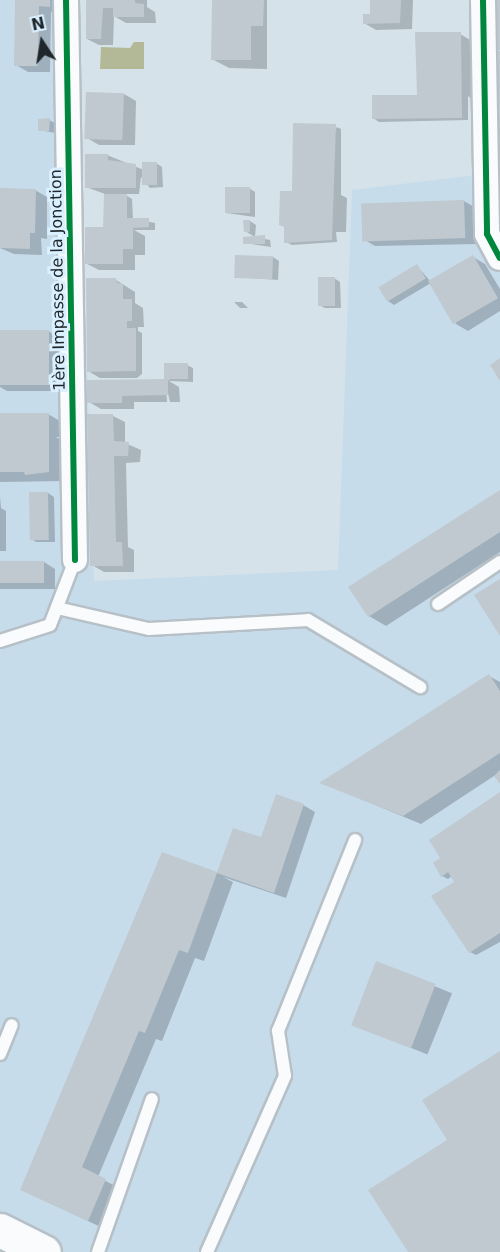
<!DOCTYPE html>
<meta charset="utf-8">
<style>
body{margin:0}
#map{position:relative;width:500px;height:1252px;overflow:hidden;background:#d5e2ea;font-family:"DejaVu Sans",sans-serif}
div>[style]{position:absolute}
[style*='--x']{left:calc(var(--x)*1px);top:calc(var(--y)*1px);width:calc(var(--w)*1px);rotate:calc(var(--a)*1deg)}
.built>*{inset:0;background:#c7dceb}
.water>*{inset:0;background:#b3b896}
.shadow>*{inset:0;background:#0003;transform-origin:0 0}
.building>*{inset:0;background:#bfc9cf;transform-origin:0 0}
.roads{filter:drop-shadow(2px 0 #b6c0c6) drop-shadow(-2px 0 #b6c0c6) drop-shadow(0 2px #b6c0c6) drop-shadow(0 -2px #b6c0c6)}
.lane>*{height:12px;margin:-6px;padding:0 6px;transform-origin:6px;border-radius:6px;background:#f9fbfc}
.street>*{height:24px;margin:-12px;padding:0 12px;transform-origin:12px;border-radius:12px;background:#f9fbfc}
.secondary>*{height:33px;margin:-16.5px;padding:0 16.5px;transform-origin:16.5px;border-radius:16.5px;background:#f9fbfc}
.cycleway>*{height:6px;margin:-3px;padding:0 3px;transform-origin:3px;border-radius:3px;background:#00873e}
span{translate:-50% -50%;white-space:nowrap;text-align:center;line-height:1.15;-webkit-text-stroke:6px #daf0ff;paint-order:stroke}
.street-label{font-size:16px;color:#1f272c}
.north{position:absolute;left:12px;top:12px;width:60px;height:60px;-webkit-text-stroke:4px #daf0ff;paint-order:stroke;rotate:348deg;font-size:16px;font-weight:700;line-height:24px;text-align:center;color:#1f272c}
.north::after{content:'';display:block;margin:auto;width:21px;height:27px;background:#1f272c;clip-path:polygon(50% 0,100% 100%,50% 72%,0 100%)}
</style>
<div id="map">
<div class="built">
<div style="clip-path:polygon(0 0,75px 0,94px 581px,338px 570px,352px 190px,476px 175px,500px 0,500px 1252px,22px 1252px,0 1239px)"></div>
</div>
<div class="water">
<div style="clip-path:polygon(134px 42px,144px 42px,144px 69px,100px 69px,101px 47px,130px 48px)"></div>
</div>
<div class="shadow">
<div style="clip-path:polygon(16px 0,61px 0,62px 13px,51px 12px,50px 72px,28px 72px,16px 65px)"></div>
<div style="clip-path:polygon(88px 0,147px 0,147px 7px,155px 12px,156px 23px,126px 23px,114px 16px,113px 45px,99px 45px,87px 39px)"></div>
<div style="clip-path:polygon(213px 0,267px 0,267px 69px,229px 68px,212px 59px)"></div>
<div style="clip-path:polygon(372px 0,413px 0,412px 29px,376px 30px,364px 23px,372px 15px)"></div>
<div style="clip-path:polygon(460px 34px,472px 41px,473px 100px,468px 96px,468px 120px,379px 122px,373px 118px,418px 96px)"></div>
<div style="clip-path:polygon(124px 94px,136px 101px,135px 145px,99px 145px,87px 138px)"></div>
<div style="clip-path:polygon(49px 120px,55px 123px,55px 133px,40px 130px)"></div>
<div style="clip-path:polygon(294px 125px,335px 126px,334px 132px,337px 127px,341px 129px,341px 195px,347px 198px,346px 232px,336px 232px,337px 242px,292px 245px,286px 242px,285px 227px,280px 225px,282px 192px,293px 192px)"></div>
<div style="clip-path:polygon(107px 155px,144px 170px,156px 163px,162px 167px,163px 187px,150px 188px,141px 177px,139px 194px,124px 194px,132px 199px,133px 219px,155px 223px,155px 230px,134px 230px,145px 236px,145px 255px,135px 255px,135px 270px,99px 270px,87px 264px,105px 228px,105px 194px,86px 187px)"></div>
<div style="clip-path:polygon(249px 188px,255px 192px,255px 217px,226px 213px)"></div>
<div style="clip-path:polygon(0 190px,35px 190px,47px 197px,47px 239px,41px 238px,42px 255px,14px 254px,0 248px)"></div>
<div style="clip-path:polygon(464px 201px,476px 208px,477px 244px,375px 246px,363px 239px)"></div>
<div style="clip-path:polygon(250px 221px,256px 225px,255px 237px,270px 240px,271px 247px,245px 243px,255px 237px,245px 231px)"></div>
<div style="clip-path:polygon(273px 257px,279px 261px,278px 280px,236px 277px)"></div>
<div style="clip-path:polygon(473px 257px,485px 264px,500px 289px,500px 311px,468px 331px,456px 324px,431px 283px,394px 305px,388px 301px,417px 266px,431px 282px)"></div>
<div style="clip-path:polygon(334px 278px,340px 282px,341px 308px,325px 308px,319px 305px)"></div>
<div style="clip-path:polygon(116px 280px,135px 292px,135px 303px,143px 308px,144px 327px,138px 327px,138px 331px,142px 333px,142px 374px,137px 378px,100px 378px,88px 371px)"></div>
<div style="clip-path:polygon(234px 302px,242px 302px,248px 308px,240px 308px)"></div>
<div style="clip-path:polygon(48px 331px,60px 338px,60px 391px,7px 391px,0 387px,0 332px)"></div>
<div style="clip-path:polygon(187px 365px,193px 368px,193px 382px,169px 381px,179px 387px,180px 402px,170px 402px,166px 385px,167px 402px,134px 402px,134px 409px,101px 409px,89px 402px,89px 381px,170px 380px,166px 378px)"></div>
<div style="clip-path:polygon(48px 414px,60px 421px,60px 437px,56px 437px,64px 442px,65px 481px,0 482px,0 415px)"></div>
<div style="clip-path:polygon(113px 416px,125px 422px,125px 443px,141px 450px,140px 462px,126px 463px,128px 547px,134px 550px,134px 572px,104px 572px,92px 565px)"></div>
<div style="clip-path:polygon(500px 492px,500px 552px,386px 626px,369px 616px,351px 587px)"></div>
<div style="clip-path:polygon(48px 493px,54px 497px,55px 542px,36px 542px,30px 538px,30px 494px)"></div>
<div style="clip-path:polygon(0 496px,1px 508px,6px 511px,6px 551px,0 551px)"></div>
<div style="clip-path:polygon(44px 562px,55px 569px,55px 589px,0 589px,0 563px)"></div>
<div style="clip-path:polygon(489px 676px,500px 682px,500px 783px,497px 774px,421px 824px,322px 783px)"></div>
<div style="clip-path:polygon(500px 796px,500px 942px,476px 955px,470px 952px,456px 882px,452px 876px,448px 879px,442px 876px,442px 859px)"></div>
<div style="clip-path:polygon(303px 805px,315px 812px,286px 898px,223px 877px,233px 882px,204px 961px,195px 958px,162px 1041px,156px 1039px,98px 1177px,121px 1189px,105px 1229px,22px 1190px,163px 854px,218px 873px,234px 830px,261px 839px)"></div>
<div style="left:377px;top:963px;width:81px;height:66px;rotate:22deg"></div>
</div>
<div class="building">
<div style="clip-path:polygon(15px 0,50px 0,50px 7px,39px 6px,38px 66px,14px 66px)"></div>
<div style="clip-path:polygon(86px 0,135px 0,135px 3px,144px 4px,144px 17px,113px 17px,113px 8px,103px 8px,101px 39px,86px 39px)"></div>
<div style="clip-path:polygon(212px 0,264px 0,263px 26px,251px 26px,251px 60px,211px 60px)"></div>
<div style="clip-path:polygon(370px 0,401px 0,400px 23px,363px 24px,363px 14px,370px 14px)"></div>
<div style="clip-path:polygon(493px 0,500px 0,500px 50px,495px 50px)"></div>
<div style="clip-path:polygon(415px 32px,461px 32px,462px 118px,372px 119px,372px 95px,417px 95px)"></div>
<div style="clip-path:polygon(495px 51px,500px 51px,500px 207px,498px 207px)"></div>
<div style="left:86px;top:92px;width:38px;height:47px;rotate:2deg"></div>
<div style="clip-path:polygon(50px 118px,49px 131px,38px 131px,38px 119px)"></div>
<div style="clip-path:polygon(293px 123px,336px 124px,332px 240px,284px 243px,284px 226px,279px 225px,280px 191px,292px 191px)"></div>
<div style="clip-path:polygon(85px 154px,108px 154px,108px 160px,136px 164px,136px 188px,85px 188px)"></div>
<div style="left:142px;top:162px;width:15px;height:23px"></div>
<div style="left:225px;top:187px;width:25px;height:26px"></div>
<div style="clip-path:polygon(0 188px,36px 189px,35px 233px,30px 233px,30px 249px,0 248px)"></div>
<div style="clip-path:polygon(104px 194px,127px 194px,127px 218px,149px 218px,149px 227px,133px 228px,133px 249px,123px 249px,123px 264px,85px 264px,85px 227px,103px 227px)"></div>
<div style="left:464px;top:200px;width:38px;height:103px;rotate:88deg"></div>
<div style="clip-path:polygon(243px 220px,250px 220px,250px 232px,244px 232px)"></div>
<div style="clip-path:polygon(265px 235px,265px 244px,243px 244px,243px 237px)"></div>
<div style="left:235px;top:255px;width:38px;height:23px;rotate:2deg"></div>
<div style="left:473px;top:255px;width:50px;height:52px;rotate:60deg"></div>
<div style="left:417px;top:264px;width:17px;height:45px;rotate:59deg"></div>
<div style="left:318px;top:277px;width:17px;height:29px"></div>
<div style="clip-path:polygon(86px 278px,116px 278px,117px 283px,123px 284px,123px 299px,132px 299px,132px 321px,127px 321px,127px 328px,136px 328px,136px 371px,87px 372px)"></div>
<div style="left:0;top:330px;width:49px;height:55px"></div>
<div style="clip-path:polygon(500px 358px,500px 381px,490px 365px)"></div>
<div style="clip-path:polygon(164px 363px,188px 363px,188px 379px,168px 379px,168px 395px,122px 396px,122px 403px,87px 403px,87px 380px,164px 379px)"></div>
<div style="clip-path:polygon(0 413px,49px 413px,49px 472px,25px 475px,24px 472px,0 472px)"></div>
<div style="clip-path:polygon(87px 414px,113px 414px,114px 441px,129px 442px,128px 456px,114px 456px,116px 542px,122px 542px,123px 566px,90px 566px)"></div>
<div style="clip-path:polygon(500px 490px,500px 532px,368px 617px,348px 587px)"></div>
<div style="left:48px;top:492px;width:48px;height:19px;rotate:89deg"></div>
<div style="left:0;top:561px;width:44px;height:22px"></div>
<div style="clip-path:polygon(500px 579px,500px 636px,474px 595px)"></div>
<div style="clip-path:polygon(489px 674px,500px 691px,500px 753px,403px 816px,319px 783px)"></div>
<div style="clip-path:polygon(500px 770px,500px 784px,494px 776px)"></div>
<div style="clip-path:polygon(500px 792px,500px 933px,469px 953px,431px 896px,454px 882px,448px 872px,441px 877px,433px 863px,440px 858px,429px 840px)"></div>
<div style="clip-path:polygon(276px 794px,304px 804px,274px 893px,217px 873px,188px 953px,179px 950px,145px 1033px,139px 1031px,82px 1167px,106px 1179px,88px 1221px,20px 1190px,162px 852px,217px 872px,233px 828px,261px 837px)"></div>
<div style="left:376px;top:961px;width:64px;height:69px;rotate:21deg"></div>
<div style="clip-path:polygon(500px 1051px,500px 1252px,408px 1252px,368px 1190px,447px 1140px,422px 1100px)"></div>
</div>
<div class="roads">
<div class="lane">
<div style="--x:438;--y:604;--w:75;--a:-34.1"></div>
<div style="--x:57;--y:608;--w:94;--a:12.9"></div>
<div style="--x:149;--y:629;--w:159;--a:-3.2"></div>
<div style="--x:308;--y:620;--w:131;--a:30.9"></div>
<div style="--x:0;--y:641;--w:52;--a:-17.7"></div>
<div style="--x:50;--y:625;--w:70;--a:-69"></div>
<div style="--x:0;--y:1054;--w:31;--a:-68"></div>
<div style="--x:98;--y:1252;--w:162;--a:-70.6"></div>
<div style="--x:207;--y:1252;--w:193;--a:-66.1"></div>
<div style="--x:285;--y:1076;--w:46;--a:-98.8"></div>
<div style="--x:278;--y:1031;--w:206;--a:-68"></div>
</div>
<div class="street">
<div style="--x:66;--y:0;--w:560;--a:89.08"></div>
<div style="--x:483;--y:0;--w:234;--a:89"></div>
<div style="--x:487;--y:234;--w:27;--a:62"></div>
</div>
<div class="secondary">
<div style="--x:0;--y:1230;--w:49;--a:26.6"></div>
</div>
</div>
<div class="cycleway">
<div style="--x:66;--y:0;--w:560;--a:89.08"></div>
<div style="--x:483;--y:0;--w:234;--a:89"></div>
<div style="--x:487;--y:234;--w:27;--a:62"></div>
</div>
<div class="street-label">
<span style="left:58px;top:280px;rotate:-91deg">1ère Impasse de la Jonction</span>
</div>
<div class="north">N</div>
</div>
